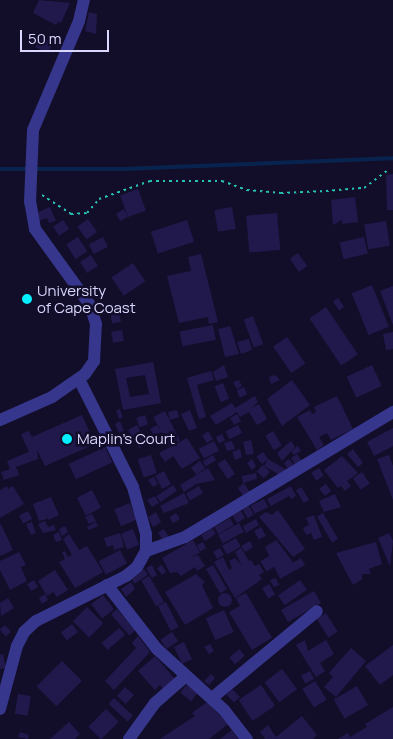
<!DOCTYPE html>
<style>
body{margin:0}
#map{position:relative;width:393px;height:739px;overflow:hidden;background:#120e2a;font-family:Manrope,sans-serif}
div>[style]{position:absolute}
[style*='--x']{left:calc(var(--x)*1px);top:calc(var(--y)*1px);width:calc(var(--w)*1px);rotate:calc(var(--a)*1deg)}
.stream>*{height:4px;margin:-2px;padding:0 2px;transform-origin:2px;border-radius:2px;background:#08244e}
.building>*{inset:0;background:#21194c;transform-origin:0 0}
.round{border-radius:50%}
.path>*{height:2px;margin-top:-1px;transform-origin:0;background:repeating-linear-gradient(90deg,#26c3b4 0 2.5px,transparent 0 6.5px)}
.street>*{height:12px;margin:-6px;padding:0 6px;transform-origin:6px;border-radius:6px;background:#36368c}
.dots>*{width:14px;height:14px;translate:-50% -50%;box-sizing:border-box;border:2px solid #120e2a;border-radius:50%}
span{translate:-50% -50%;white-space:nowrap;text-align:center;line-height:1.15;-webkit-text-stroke:5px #120e2a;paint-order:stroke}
.poi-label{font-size:15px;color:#dad7ff}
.left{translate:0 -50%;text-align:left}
.scale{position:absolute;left:20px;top:30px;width:89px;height:22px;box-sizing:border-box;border:2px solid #dad7ff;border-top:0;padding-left:6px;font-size:15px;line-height:18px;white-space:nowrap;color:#dad7ff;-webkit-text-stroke:4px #120e2a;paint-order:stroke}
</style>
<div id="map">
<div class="stream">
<div style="--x:0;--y:169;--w:123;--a:0"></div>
<div style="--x:123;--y:169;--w:270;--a:-2.3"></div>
</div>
<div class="building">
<div style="clip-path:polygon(39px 0,70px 3px,61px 23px,58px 22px,56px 25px,33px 13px)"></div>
<div style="clip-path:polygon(89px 12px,97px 14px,96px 34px,85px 31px)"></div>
<div style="left:40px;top:37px;width:14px;height:11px;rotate:25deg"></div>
<div style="clip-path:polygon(393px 174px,393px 210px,387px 210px,386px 175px)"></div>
<div style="left:138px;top:189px;width:23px;height:19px;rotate:70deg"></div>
<div style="clip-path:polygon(355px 197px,358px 222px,342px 224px,342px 220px,333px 225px,331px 200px)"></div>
<div style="clip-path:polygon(50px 207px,56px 221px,49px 223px,47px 218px,39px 221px,36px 213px)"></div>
<div style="left:232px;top:207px;width:22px;height:18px;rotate:80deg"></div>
<div style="clip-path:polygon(124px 209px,128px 217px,120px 221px,116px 214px)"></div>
<div style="left:277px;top:213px;width:37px;height:31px;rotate:85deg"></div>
<div style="left:88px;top:219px;width:16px;height:13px;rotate:55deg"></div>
<div style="left:63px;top:220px;width:11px;height:12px;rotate:56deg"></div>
<div style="left:187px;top:220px;width:23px;height:38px;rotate:72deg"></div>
<div style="left:386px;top:221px;width:25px;height:22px;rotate:81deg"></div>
<div style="left:78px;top:237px;width:17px;height:14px;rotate:57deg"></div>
<div style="left:103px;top:237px;width:11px;height:16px;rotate:63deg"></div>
<div style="left:364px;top:237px;width:17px;height:25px;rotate:77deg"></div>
<div style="left:298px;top:253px;width:16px;height:10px;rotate:55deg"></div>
<div style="clip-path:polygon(201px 254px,218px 322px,209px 324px,208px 317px,179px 323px,167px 276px,191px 271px,188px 257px)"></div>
<div style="left:91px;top:255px;width:13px;height:13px;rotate:58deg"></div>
<div style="left:133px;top:263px;width:22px;height:26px;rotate:56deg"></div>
<div style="left:372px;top:285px;width:45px;height:22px;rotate:68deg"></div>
<div style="clip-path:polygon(393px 286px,393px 325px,380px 291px)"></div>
<div style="left:338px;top:298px;width:11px;height:6px;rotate:56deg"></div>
<div style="left:326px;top:307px;width:57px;height:20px;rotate:56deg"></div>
<div style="left:119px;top:311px;width:11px;height:9px;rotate:80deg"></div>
<div style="left:253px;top:316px;width:30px;height:10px;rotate:70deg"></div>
<div style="left:213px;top:325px;width:15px;height:34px;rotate:79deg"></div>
<div style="clip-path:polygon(230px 326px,239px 354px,225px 357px,218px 329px)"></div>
<div style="left:122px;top:330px;width:11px;height:11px;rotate:80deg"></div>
<div style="clip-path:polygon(393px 332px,393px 349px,386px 350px,383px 334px)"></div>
<div style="left:287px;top:337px;width:32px;height:17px;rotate:55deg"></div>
<div style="clip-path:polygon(249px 339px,252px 350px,241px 354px,237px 342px)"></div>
<div style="clip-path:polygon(evenodd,153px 362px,161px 403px,123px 410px,115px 369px,153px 362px,145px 375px,149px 394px,130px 397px,126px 378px,145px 375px)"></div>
<div style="clip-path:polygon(224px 365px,228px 377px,216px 381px,213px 372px)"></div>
<div style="left:372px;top:365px;width:23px;height:28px;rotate:65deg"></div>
<div style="clip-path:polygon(211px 371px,214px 380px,197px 385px,206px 417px,199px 419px,187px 378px)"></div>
<div style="clip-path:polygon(275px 375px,280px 380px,271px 384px,269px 377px)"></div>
<div style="clip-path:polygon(239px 380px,242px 386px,237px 389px,233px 382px)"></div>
<div style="clip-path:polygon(292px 380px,310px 405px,282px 426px,267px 399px)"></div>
<div style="left:223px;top:383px;width:17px;height:9px;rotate:69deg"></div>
<div style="left:244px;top:387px;width:8px;height:8px;rotate:67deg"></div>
<div style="clip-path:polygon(255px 396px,258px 402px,252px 408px,259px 404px,267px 419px,257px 425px,249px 412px,240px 417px,237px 412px,216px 425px,210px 416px,232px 403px,235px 408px)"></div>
<div style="clip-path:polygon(337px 396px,353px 429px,331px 440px,327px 433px,319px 437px,324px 445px,317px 450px,297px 417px,310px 410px,312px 414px,316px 412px,314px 407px)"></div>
<div style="left:120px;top:409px;width:9px;height:4px;rotate:72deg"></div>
<div style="clip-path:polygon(177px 410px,179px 417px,170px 420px,168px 412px)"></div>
<div style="clip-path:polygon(190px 410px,197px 428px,189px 431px,181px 414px)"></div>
<div style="left:165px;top:411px;width:33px;height:13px;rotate:63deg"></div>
<div style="left:237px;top:414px;width:8px;height:8px;rotate:60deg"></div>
<div style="clip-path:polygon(82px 415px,95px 444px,45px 466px,37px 450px,38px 459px,16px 467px,19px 475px,4px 480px,1px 472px,10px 469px,7px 461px,29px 452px,21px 434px,29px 431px,32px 437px)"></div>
<div style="left:145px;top:415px;width:10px;height:9px;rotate:73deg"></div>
<div style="clip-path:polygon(120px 421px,124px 431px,119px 433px,115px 424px)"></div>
<div style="clip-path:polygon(137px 425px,147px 444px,139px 448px,128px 430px)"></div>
<div style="left:157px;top:425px;width:8px;height:8px;rotate:60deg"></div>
<div style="left:238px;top:425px;width:9px;height:14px;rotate:63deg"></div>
<div style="clip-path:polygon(393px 428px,393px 446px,374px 456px,367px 442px)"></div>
<div style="clip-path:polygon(208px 431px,213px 439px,207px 443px,202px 436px)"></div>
<div style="left:273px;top:431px;width:17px;height:9px;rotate:59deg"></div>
<div style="left:222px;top:434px;width:7px;height:7px;rotate:63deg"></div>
<div style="clip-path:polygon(187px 438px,200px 458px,182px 469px,173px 456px,165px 462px,159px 453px)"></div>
<div style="left:251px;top:440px;width:14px;height:8px;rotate:78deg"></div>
<div style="left:214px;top:441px;width:11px;height:17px;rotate:63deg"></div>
<div style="clip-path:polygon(232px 441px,235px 449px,227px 451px,224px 443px)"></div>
<div style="clip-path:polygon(291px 441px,295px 447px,282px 461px,277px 453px)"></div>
<div style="clip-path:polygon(298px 446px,301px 451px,294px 455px,291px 451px)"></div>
<div style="left:105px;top:447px;width:17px;height:40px;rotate:65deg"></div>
<div style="clip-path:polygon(240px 449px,242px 457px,235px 460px,232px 452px)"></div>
<div style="clip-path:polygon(353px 449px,363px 463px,358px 467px,347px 454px)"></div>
<div style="left:263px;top:452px;width:9px;height:8px;rotate:54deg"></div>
<div style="clip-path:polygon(297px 454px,303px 463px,297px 468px,291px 458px)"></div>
<div style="left:151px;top:455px;width:19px;height:14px;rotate:72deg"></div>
<div style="left:213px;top:455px;width:6px;height:12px;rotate:59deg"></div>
<div style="clip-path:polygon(389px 455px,393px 466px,393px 500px,377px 459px)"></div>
<div style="clip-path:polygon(342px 456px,358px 473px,347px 481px,351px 486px,345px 491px,341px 486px,338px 488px,324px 470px)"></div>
<div style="left:225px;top:459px;width:18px;height:9px;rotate:56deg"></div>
<div style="clip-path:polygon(252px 459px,256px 466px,252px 470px,247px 463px)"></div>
<div style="left:268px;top:459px;width:22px;height:8px;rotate:30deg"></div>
<div style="clip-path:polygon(289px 459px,294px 465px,288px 469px,284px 463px)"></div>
<div style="left:200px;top:461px;width:9px;height:11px;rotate:54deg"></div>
<div style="left:263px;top:465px;width:10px;height:9px;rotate:45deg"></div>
<div style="clip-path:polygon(208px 468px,215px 480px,196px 484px,184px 492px,180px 485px)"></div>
<div style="left:319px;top:468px;width:9px;height:9px;rotate:58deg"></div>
<div style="left:164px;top:471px;width:15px;height:10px;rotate:62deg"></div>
<div style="left:362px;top:472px;width:14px;height:11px;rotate:56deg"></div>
<div style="clip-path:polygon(256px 473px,257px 479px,243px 483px,242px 476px)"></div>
<div style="clip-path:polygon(154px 477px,158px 484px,153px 487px,148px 480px)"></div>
<div style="clip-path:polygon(244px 483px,251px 494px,245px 499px,238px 488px)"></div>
<div style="clip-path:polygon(326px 484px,331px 491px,325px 496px,319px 489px)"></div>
<div style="left:173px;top:485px;width:7px;height:20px;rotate:56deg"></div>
<div style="clip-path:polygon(7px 486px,8px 489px,13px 486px,24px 504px,0 518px,0 490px)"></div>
<div style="left:199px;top:486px;width:8px;height:15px;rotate:60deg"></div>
<div style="clip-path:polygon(291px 486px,296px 496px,291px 499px,289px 496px,271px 506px,267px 499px)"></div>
<div style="left:301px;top:487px;width:15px;height:6px;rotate:58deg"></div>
<div style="left:92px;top:490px;width:20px;height:17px;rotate:63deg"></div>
<div style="clip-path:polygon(184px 493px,189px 503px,164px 513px,160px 506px)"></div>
<div style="clip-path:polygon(335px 494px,341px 507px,324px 512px,319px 501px)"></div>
<div style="clip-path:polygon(155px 496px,159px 503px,152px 507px,147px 500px)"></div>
<div style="clip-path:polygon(51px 497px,59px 515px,48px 520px,45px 511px,47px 519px,39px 521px,33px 504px)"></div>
<div style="left:264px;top:499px;width:9px;height:15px;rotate:63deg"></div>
<div style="left:130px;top:503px;width:18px;height:17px;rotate:68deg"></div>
<div style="left:249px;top:506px;width:10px;height:7px;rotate:61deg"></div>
<div style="clip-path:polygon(278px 510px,305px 549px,293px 557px,259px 517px,266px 512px,272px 515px)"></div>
<div style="left:28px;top:511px;width:9px;height:10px;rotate:63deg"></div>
<div style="clip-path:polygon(241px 511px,245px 518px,237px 523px,232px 515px)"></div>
<div style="clip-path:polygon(156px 512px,161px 522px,153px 527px,148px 517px)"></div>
<div style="left:176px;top:513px;width:7px;height:8px;rotate:56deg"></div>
<div style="left:323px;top:513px;width:30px;height:7px;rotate:60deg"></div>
<div style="clip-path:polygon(92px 514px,96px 521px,89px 524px,85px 517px)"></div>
<div style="clip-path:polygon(314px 515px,322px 537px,314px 540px,311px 533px,306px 535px,303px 528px,309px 525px,306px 518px)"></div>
<div style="left:230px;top:518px;width:8px;height:18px;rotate:60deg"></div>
<div style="clip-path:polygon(256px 519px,259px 525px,246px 533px,243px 526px)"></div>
<div style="clip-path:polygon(45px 521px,48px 527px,54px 525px,56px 530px,43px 533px,38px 524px)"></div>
<div style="clip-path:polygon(32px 522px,36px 533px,31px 535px,26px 524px)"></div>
<div style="clip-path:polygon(96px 522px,98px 526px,89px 530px,87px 527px)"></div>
<div style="left:239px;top:523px;width:10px;height:24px;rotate:61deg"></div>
<div style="clip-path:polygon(1px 524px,13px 550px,0 556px,0 525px)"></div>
<div style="clip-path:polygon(65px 526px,68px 532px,62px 536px,59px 529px)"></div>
<div style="left:261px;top:527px;width:10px;height:8px;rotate:61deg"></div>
<div style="left:212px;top:528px;width:7px;height:13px;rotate:56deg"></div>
<div style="left:133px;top:529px;width:17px;height:13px;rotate:69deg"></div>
<div style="left:164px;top:529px;width:12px;height:7px;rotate:59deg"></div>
<div style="clip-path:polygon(59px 532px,62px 540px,56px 542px,53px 535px)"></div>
<div style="clip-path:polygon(120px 533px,124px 547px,114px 550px,113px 545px,107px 547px,104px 538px)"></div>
<div style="clip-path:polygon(389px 533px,393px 541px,390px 566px,378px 538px)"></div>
<div style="clip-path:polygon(69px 534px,79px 550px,87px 546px,103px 572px,75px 588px,59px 562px,65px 559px,62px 552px,65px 551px,68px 557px,72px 555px,63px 539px)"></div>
<div style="left:236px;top:538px;width:10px;height:16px;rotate:61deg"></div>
<div style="clip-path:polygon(193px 540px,200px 553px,188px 558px,198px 555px,205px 566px,197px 571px,195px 567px,181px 576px,177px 572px,170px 573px,162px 558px)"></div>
<div style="clip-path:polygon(276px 540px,293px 562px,289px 565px,301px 558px,305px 565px,280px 579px,265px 547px)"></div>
<div style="clip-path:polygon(250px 541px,253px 547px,245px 552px,241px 546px)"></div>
<div style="left:203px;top:542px;width:7px;height:7px;rotate:63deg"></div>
<div style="clip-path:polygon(376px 542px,382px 564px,369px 569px,371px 574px,362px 574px,362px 579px,353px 585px,336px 553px)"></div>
<div style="left:220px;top:548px;width:8px;height:8px;rotate:60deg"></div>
<div style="clip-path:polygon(241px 548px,249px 561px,251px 560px,255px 566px,259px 564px,264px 572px,259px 575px,262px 579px,235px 598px,214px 562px,223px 557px,229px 570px,232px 568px,229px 561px,235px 558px,242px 565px,235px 552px)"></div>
<div style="left:120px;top:550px;width:15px;height:24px;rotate:62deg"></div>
<div style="clip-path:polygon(19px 552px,26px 565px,21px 567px,27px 581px,10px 590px,0 570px,0 561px)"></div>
<div style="left:269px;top:556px;width:12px;height:10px;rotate:59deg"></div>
<div style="clip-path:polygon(152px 565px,157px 575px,152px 578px,146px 568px)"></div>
<div style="clip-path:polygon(162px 565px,166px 572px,162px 575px,157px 568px)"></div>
<div style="left:213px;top:565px;width:28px;height:8px;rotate:60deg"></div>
<div style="left:144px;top:569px;width:7px;height:16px;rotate:56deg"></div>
<div style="clip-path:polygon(55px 570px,68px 590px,57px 597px,53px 592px,47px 596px,38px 581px)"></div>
<div style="clip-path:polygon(196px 574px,205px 582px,202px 585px,213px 608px,185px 625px,165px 592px)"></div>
<div style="left:149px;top:576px;width:30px;height:9px;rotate:60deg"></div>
<div style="clip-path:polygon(276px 578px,279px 585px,274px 587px,270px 580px)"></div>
<div style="left:34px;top:580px;width:8px;height:8px;rotate:60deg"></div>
<div style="left:300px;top:580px;width:12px;height:27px;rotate:55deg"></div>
<div style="clip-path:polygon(131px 582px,135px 589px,126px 597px,121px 589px)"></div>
<div style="left:269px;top:584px;width:12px;height:8px;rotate:59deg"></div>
<div style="left:314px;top:591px;width:14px;height:38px;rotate:60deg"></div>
<div class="round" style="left:218px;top:593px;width:14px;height:14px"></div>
<div style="clip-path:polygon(246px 593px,272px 638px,252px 650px,229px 612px,240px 606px,236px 598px)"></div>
<div style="clip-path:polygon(45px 594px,48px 600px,42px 604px,39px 598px)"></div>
<div style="left:103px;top:595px;width:18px;height:15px;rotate:52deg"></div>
<div style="clip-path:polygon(8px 598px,14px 608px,1px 616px,0 603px)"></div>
<div style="left:166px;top:602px;width:28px;height:9px;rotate:63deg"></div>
<div style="left:87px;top:607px;width:23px;height:20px;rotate:45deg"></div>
<div style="left:117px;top:609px;width:28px;height:8px;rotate:49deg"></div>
<div style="left:224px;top:610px;width:24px;height:20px;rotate:66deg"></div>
<div style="left:326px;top:613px;width:22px;height:11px;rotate:58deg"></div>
<div style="left:72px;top:624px;width:10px;height:14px;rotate:53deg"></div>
<div style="left:5px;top:625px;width:9px;height:7px;rotate:49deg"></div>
<div style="left:119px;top:628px;width:9px;height:23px;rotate:49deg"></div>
<div style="left:172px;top:632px;width:11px;height:14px;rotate:56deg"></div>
<div style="clip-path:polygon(138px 636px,150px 652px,114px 690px,105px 681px,136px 648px,132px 643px)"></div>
<div style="clip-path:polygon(305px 640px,308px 651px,326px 640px,334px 654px,320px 663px,325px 671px,316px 677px,296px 645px)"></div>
<div style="left:184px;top:642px;width:19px;height:11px;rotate:65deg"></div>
<div style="clip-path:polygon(210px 644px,214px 651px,209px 654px,204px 647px)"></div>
<div style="clip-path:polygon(393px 645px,393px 675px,380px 685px,365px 666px)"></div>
<div style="clip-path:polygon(351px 648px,366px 661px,336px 697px,324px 687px,333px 677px,329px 673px)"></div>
<div style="left:239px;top:649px;width:9px;height:13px;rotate:49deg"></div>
<div style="clip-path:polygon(3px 654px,6px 668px,0 669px,0 655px)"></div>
<div style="clip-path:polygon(155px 656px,175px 679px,164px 690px,160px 685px,155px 690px,138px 671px)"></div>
<div style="left:62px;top:661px;width:28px;height:36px;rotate:45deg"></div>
<div style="left:282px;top:669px;width:25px;height:22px;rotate:53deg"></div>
<div style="left:310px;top:671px;width:9px;height:10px;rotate:63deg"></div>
<div style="clip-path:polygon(211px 674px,215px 678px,209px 685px,204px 681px)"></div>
<div style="left:315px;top:681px;width:22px;height:15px;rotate:58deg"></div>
<div style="left:187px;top:684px;width:14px;height:11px;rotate:39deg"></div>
<div style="left:261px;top:685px;width:25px;height:27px;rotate:56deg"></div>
<div style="left:357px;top:686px;width:22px;height:27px;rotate:60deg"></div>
<div style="left:125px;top:687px;width:12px;height:12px;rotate:42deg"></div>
<div style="left:232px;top:689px;width:11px;height:8px;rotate:45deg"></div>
<div style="left:18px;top:694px;width:13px;height:20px;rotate:9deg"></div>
<div style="left:114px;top:698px;width:26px;height:8px;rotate:43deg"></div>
<div style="clip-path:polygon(207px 702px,228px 724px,209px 739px,160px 739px,195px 716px,192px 713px)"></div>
<div style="clip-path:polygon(393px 707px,393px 739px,338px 739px,348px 733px,350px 737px,367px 727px,365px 724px)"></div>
<div style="left:106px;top:709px;width:18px;height:25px;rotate:45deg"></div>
<div style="clip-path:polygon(302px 716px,317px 735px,313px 739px,265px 739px,260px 732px,268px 725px,276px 737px)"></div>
<div style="clip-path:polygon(69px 722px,80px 734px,75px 739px,50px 739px)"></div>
<div style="clip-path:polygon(232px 730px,238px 739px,220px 739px)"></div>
<div style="clip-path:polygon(20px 732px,29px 735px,28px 739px,18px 737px)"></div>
</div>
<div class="path">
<div style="--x:42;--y:195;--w:35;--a:33"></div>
<div style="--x:71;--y:214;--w:16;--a:-4"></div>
<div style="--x:87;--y:213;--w:18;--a:-49"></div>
<div style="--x:99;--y:199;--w:54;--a:-19.4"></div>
<div style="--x:150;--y:181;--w:72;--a:0"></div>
<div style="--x:222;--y:181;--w:27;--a:20"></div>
<div style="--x:247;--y:190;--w:34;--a:5"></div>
<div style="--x:281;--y:193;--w:45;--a:-2.5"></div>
<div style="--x:326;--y:191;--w:38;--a:-5"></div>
<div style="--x:364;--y:188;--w:30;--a:-37"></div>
</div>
<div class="street">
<div style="--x:0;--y:420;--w:57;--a:-23.9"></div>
<div style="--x:52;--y:397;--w:40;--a:-34.9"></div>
<div style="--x:85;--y:374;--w:16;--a:-55"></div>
<div style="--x:94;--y:361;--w:37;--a:-87"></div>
<div style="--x:96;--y:324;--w:20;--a:-108"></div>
<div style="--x:90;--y:305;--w:94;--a:-125.9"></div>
<div style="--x:35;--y:229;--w:27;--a:-100"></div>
<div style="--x:30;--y:202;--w:72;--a:-87.6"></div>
<div style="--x:33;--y:130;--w:118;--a:-67.1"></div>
<div style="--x:79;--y:21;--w:22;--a:-77"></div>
<div style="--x:146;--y:551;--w:41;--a:-19.7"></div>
<div style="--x:185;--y:537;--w:243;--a:-31"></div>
<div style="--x:107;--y:585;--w:81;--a:52"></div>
<div style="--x:157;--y:649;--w:91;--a:42.3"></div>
<div style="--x:224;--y:710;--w:37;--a:52"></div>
<div style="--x:212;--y:698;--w:136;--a:-39.6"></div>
<div style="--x:0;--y:709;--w:65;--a:-74.9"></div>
<div style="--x:17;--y:646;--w:16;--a:-63"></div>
<div style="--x:24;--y:632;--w:16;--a:-43"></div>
<div style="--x:36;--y:621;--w:101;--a:-26.6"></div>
<div style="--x:126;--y:576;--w:14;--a:-39"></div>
<div style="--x:137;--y:567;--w:18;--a:-61"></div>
<div style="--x:146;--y:551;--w:17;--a:-90"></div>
<div style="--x:146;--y:534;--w:49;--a:-105.5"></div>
<div style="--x:133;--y:487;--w:121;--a:-116.6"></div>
<div style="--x:129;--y:739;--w:44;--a:-54.2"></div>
<div style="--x:155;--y:703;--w:41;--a:-41.1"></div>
</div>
<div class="dots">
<div style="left:27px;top:299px;background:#03efff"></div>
<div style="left:67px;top:439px;background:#03efff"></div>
</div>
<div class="poi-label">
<span class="left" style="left:37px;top:299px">University<br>of Cape Coast</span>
<span class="left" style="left:77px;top:439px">Maplin's Court</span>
</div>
<div class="scale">50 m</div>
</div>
